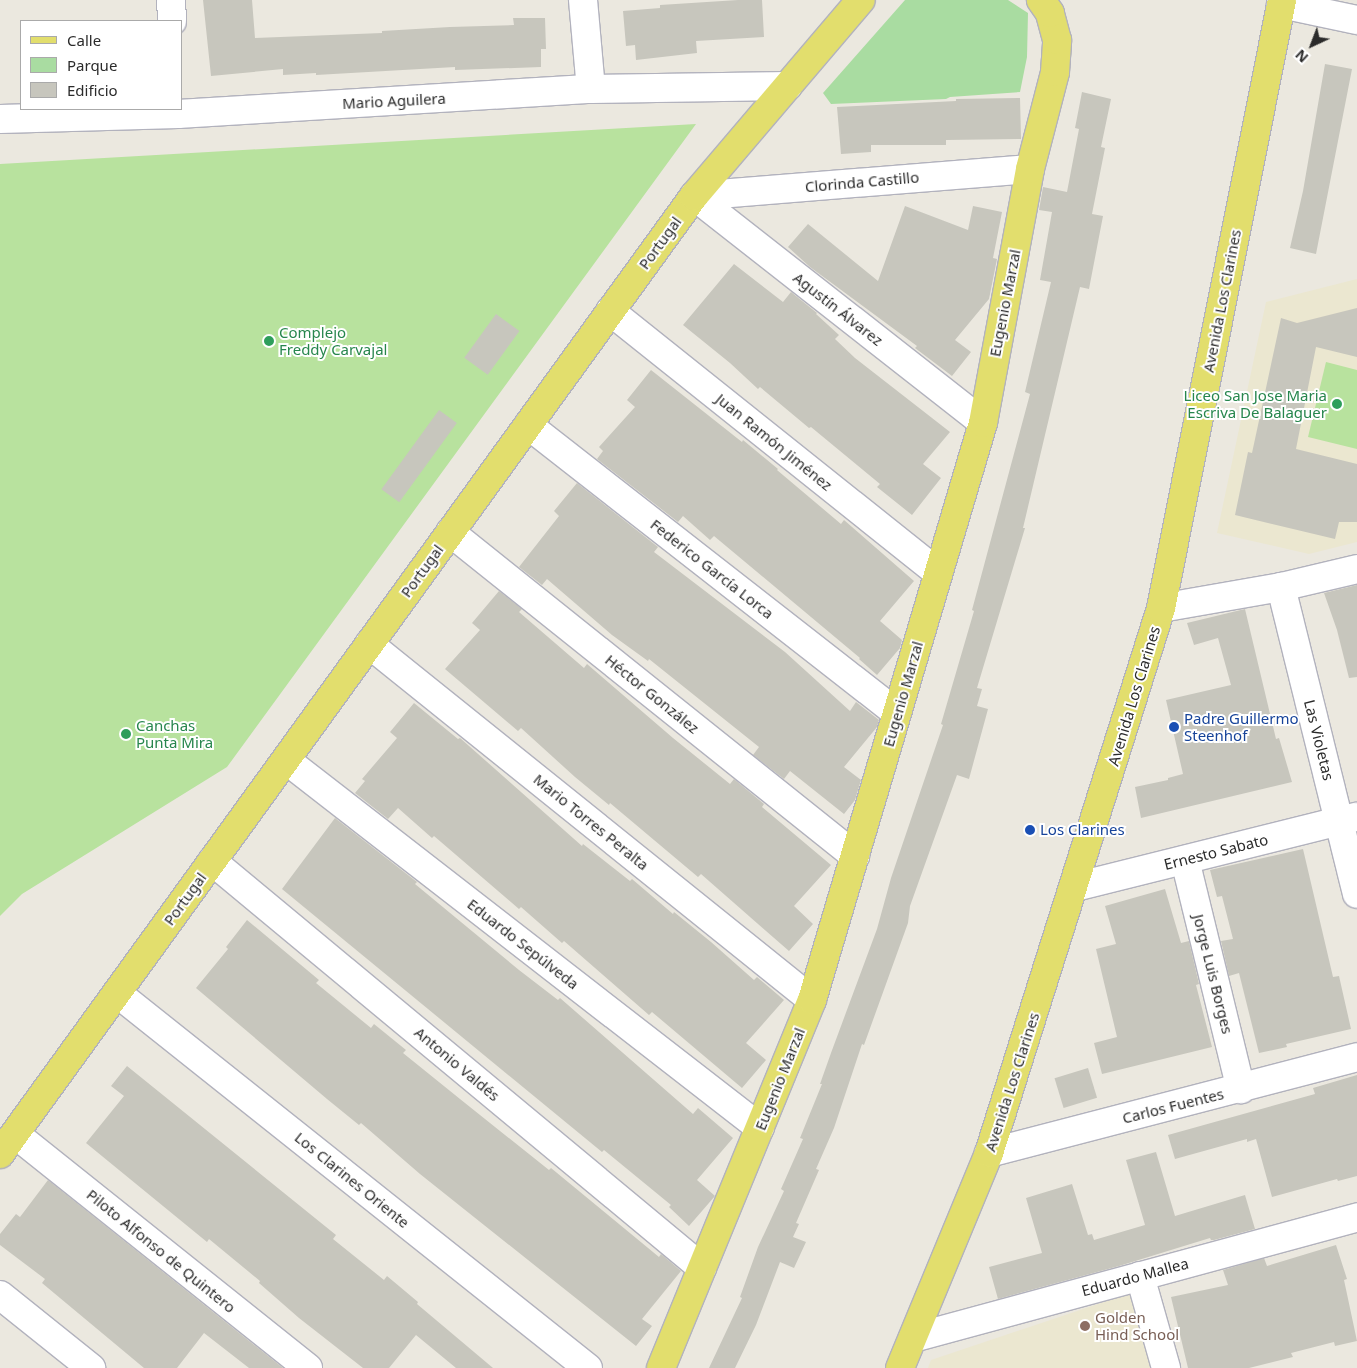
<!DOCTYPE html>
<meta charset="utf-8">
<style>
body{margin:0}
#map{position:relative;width:1357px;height:1368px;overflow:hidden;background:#ebe8df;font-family:"Noto Sans",sans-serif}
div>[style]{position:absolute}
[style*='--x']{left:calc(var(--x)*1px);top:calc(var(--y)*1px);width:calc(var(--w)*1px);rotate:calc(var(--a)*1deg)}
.education>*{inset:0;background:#ebe7d0}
.green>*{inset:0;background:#a9dca1}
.pitch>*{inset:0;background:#b8e29e}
.building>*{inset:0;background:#c7c6bd;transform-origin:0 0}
.roads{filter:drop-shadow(1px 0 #b2b2bd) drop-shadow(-1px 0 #b2b2bd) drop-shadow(0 1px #b2b2bd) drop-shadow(0 -1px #b2b2bd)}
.minor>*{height:28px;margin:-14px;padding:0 14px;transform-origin:14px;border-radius:14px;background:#fff}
.major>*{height:28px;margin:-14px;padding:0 14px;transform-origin:14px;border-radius:14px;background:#e2de6d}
.dots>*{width:14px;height:14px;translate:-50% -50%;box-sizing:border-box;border:2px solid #fff;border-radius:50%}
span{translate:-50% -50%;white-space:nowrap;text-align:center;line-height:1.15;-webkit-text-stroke:4px #fff;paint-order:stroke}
.street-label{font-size:15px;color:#2b2b2b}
.leisure-label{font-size:15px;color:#27864d}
.left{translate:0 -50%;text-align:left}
.right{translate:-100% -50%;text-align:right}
.transit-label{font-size:15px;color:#164399}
.education-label{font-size:15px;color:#785e54}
.legend{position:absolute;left:20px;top:20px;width:162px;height:90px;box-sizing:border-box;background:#fff;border:1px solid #aaa;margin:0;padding:6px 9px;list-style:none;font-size:15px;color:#2b2b2b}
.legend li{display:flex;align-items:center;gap:10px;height:25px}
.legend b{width:25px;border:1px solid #aaa}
.north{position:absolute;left:1287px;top:20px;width:50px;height:50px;-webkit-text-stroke:4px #fff;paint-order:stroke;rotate:223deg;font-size:14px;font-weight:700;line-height:20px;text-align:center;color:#2b2b2b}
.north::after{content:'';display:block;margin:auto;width:18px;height:22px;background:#2b2b2b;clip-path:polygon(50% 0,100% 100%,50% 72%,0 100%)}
</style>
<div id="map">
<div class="education">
<div style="clip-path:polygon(1357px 279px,1357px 542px,1309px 554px,1217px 533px,1266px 302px)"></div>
<div style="clip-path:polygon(1131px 1293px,1151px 1368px,928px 1368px,931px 1360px)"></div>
</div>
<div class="green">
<div style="clip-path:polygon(905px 0,1008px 0,1028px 13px,1027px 57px,1020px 92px,950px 97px,946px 99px,831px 104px,823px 93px)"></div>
</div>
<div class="pitch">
<div style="clip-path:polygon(696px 124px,227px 767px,22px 894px,0 916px,0 164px)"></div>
<div style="clip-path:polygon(1326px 362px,1357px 370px,1357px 449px,1308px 437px)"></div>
</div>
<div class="building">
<div style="clip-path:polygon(203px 0,252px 0,255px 38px,382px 33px,382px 31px,450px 27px,514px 25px,513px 18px,545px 18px,546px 49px,541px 49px,541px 67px,455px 70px,455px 67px,316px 75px,316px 73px,283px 75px,283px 69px,211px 76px)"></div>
<div style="clip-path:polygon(738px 0,762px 0,764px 37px,696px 41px,697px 53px,636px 60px,635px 45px,626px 46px,623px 11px,660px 8px,660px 5px)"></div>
<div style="clip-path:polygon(1325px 64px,1352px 69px,1316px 254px,1290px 248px,1303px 191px)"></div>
<div style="clip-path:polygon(1082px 92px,1111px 99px,1101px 147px,1105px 148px,1092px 214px,1103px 216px,1089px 289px,1080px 287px,1023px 528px,1025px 528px,977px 688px,982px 689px,977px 706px,988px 709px,969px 779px,957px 775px,910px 906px,908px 923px,864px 1045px,862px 1044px,834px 1128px,816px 1169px,819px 1170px,796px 1223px,799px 1224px,793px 1237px,806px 1242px,794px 1268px,780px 1262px,756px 1325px,735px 1368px,709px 1368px,742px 1298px,740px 1297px,758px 1247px,784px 1191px,781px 1189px,803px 1139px,800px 1138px,822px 1084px,820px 1084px,831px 1053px,877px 929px,891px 878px,943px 725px,941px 724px,974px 611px,972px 610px,1030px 394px,1025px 392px,1051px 282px,1040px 280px,1052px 212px,1039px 210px,1043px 187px,1067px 192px,1079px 129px,1075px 128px)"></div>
<div style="clip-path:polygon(1020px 98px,1021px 139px,946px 140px,946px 145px,871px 145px,871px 152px,841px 154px,837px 107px,956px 101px,956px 99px)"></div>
<div style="clip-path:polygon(905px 206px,968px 230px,973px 206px,1002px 212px,993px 258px,997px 259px,989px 299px,955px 340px,971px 352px,952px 376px,915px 348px,917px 346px,810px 267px,788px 247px,808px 224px,878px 281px)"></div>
<div style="clip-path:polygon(734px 264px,783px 302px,791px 292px,817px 313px,816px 314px,839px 335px,835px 339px,855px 358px,950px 432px,923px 464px,941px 478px,912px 515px,877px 487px,880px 484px,811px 427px,809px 428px,760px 387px,758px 389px,730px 363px,683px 325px)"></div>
<div style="clip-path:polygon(1357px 308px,1357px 357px,1316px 347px,1296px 449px,1357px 464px,1357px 522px,1339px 522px,1335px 539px,1235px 515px,1248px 452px,1252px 453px,1281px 318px,1297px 323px)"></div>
<div style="left:496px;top:314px;width:29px;height:54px;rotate:36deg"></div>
<div style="clip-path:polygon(651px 370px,742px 442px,743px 440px,778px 469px,777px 470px,841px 524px,844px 520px,914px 581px,880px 621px,902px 640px,900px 648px,877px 675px,859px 659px,860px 658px,714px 536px,710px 540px,683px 516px,678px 522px,597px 459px,603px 451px,599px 447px,635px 407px,627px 400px)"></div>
<div style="left:439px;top:410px;width:22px;height:98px;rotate:36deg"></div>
<div style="clip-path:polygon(577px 483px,658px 547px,654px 552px,785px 652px,850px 711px,856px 702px,879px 720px,877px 727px,844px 767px,861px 780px,855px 800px,844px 814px,790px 771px,784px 779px,753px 755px,759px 747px,649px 659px,648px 661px,612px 635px,547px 579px,542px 585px,519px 567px,559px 516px,554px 511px)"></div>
<div style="clip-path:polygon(1357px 585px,1357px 677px,1349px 678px,1337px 630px,1324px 593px)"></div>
<div style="clip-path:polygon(499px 591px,522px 609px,519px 612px,584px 668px,587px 664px,673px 738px,730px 784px,734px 779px,764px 804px,762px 807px,831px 865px,794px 906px,813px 924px,789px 951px,701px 874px,698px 877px,610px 803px,609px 805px,575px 777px,521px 728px,518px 731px,445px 669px,480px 630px,472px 623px)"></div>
<div style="clip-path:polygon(1245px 609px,1276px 739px,1279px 738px,1292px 782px,1141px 818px,1135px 787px,1168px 780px,1168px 778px,1183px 774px,1166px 700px,1231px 685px,1218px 638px,1194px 645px,1187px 623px)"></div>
<div style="clip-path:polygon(414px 703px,458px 739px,460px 738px,582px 846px,583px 844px,630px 881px,632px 879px,673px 914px,674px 912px,711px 942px,754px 980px,757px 977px,784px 1000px,746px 1043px,766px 1060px,742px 1088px,652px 1012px,649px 1015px,564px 941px,562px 943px,521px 907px,519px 909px,434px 836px,432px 838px,398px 808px,388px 819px,355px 793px,365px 781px,362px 779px,397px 738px,390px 732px)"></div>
<div style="clip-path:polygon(335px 818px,417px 882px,415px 884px,519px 970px,558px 1000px,560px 998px,693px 1114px,698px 1108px,733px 1138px,697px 1180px,715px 1196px,689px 1226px,669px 1207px,671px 1205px,604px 1150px,602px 1152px,282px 889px)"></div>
<div style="clip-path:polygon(1303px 849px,1333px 977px,1339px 976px,1351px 1029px,1286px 1044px,1287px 1047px,1259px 1053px,1239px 973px,1229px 976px,1221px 941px,1233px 939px,1222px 896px,1217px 897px,1210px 870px)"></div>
<div style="clip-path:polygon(1165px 889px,1181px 943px,1189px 941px,1199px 984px,1196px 985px,1212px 1047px,1102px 1074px,1094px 1043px,1117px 1037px,1096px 949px,1116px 944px,1105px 906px)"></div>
<div style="clip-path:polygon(247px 920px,319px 980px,316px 983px,371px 1028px,374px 1024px,406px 1050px,403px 1053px,460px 1099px,549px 1170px,551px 1168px,659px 1257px,661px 1254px,681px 1271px,642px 1319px,652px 1326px,636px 1346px,420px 1174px,361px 1123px,359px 1125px,327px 1099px,196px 988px,228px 949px,226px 947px)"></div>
<div style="clip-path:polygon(127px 1066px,336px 1235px,333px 1239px,384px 1280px,387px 1276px,418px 1302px,417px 1304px,493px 1368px,456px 1368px,416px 1335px,389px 1368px,363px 1368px,299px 1318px,259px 1283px,260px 1281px,209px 1239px,207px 1242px,86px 1143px,124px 1096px,111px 1086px)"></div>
<div style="left:1088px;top:1068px;width:31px;height:35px;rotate:73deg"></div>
<div style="clip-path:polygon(1357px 1075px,1357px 1176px,1338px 1181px,1337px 1179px,1272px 1197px,1256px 1139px,1247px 1142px,1247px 1139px,1175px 1159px,1168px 1135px,1315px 1094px,1313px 1088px)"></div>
<div style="clip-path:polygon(1156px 1152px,1175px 1216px,1245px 1195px,1255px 1229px,1214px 1240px,1211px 1240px,1210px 1238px,1119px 1266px,998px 1299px,989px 1267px,1042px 1253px,1026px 1198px,1072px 1184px,1088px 1235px,1092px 1234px,1094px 1240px,1145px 1225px,1126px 1160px)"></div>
<div style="clip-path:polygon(48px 1180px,283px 1368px,249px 1368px,204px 1333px,177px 1368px,144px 1368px,42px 1283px,45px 1279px,0 1245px,0 1234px,16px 1214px,20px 1217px)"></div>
<div style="clip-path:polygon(1336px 1245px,1347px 1279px,1344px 1280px,1357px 1341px,1335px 1346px,1334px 1342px,1291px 1353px,1293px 1357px,1249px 1368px,1188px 1368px,1171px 1297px,1228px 1285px,1223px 1270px,1264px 1258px,1267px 1266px)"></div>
</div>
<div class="roads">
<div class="minor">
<div style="--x:171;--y:0;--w:21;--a:87"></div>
<div style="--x:583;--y:0;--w:89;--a:84.9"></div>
<div style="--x:1281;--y:4;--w:78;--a:11.9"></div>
<div style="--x:0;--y:119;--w:178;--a:-1.6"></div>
<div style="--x:178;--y:114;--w:414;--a:-3.5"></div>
<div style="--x:591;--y:89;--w:197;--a:-0.9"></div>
<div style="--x:694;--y:196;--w:367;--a:38.1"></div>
<div style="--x:694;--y:196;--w:337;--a:-4.6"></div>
<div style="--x:610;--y:311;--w:420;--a:38.6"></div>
<div style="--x:528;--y:425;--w:468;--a:38"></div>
<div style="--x:450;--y:532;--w:519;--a:38.66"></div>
<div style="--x:1281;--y:587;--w:316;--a:76.1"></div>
<div style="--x:1161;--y:608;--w:122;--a:-9.9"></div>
<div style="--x:1281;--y:587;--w:78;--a:-13.3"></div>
<div style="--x:369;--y:644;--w:568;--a:38.79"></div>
<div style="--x:286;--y:760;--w:600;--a:37.82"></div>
<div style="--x:1185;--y:860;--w:236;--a:76.3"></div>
<div style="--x:212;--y:861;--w:637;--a:39.71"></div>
<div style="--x:1075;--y:887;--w:290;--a:-14"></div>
<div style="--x:117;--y:993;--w:602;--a:38.53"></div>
<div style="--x:15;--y:1134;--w:375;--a:38.6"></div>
<div style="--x:989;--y:1153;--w:380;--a:-14.6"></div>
<div style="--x:1140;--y:1276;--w:96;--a:74.2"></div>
<div style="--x:0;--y:1295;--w:117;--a:38.7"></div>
<div style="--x:913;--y:1338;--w:460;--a:-15.2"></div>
</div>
<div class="major">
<div style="--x:0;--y:1154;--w:1183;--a:-54.08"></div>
<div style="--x:694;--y:196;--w:257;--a:-49.6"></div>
<div style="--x:661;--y:1368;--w:398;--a:-67.7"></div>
<div style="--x:812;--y:1000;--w:602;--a:-73.49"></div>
<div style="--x:983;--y:423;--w:258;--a:-79.5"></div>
<div style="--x:1030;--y:169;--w:100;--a:-75.5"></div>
<div style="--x:1055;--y:72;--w:32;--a:-86"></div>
<div style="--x:1057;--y:40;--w:28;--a:-105"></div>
<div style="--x:1050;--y:13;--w:16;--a:-125"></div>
<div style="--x:900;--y:1368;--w:233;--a:-67.5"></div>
<div style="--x:989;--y:1153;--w:571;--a:-72.48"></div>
<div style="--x:1161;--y:608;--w:620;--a:-78.74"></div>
</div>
</div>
<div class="dots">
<div style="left:269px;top:341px;background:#2e9e5b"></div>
<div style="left:1337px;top:404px;background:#2e9e5b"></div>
<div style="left:1174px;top:727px;background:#1a4fb4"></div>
<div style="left:126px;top:734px;background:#2e9e5b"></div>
<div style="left:1030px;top:830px;background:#1a4fb4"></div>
<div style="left:1085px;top:1326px;background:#8d6e63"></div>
</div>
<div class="street-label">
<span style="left:394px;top:101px;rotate:-3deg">Mario Aguilera</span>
<span style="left:862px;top:182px;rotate:-5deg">Clorinda Castillo</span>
<span style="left:660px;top:243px;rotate:-54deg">Portugal</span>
<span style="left:1222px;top:301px;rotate:-79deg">Avenida Los Clarines</span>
<span style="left:1005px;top:303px;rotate:-79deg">Eugenio Marzal</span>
<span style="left:838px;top:309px;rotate:38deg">Agustín Álvarez</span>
<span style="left:774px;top:442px;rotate:39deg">Juan Ramón Jiménez</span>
<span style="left:712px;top:569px;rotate:38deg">Federico García Lorca</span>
<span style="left:422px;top:571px;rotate:-54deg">Portugal</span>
<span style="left:652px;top:694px;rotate:39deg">Héctor González</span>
<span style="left:903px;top:694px;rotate:-74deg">Eugenio Marzal</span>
<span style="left:1134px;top:696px;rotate:-73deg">Avenida Los Clarines</span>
<span style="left:1319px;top:740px;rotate:76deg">Las Violetas</span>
<span style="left:591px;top:822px;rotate:39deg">Mario Torres Peralta</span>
<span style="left:1216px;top:852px;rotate:-14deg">Ernesto Sabato</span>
<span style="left:185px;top:899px;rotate:-54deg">Portugal</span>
<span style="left:523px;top:944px;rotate:38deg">Eduardo Sepúlveda</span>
<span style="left:1213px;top:974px;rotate:76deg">Jorge Luis Borges</span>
<span style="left:457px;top:1064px;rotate:40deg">Antonio Valdés</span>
<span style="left:780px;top:1079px;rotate:-68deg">Eugenio Marzal</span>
<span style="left:1012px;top:1082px;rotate:-72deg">Avenida Los Clarines</span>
<span style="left:1173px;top:1106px;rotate:-14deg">Carlos Fuentes</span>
<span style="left:352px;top:1180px;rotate:39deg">Los Clarines Oriente</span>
<span style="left:161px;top:1251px;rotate:39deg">Piloto Alfonso de Quintero</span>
<span style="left:1135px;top:1277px;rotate:-15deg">Eduardo Mallea</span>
</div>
<div class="leisure-label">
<span class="left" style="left:279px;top:341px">Complejo<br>Freddy Carvajal</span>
<span class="right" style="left:1327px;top:404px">Liceo San Jose Maria<br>Escriva De Balaguer</span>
<span class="left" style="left:136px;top:734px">Canchas<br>Punta Mira</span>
</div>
<div class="transit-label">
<span class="left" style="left:1184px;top:727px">Padre Guillermo<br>Steenhof</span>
<span class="left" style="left:1040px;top:830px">Los Clarines</span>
</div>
<div class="education-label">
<span class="left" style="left:1095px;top:1326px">Golden<br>Hind School</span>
</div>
<ul class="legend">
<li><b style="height:6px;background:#e2de6d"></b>Calle</li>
<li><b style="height:14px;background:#a9dca1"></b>Parque</li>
<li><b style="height:14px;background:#c7c6bd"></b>Edificio</li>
</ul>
<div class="north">N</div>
</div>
